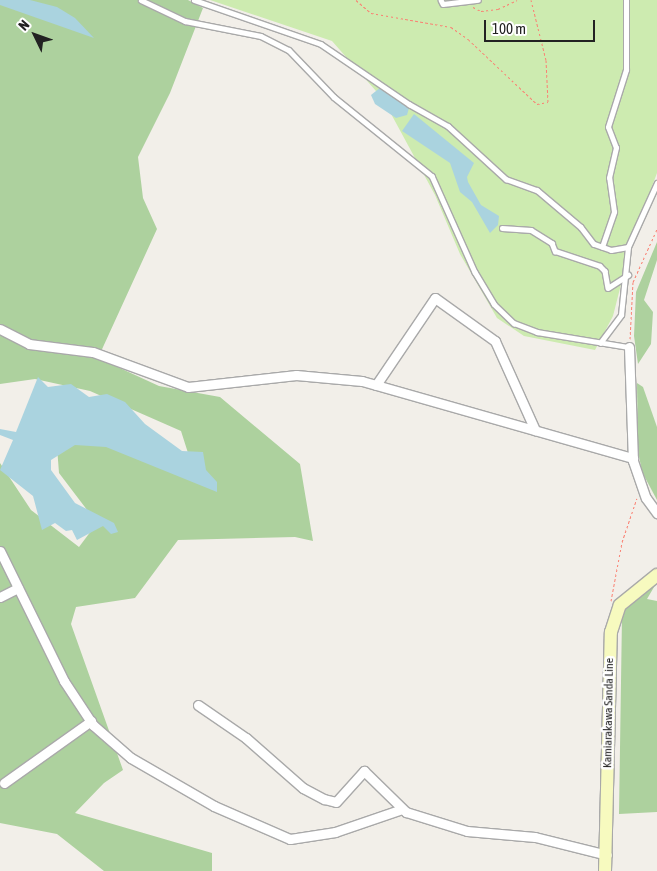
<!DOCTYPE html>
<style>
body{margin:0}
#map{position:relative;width:657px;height:871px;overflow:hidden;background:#f2efe9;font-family:"Asap Condensed",sans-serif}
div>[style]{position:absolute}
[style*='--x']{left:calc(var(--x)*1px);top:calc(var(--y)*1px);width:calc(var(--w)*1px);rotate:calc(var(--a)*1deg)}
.grass>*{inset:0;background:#cdebb0}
.forest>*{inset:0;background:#add19e}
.water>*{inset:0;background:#aad3df}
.path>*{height:1px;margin-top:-0.5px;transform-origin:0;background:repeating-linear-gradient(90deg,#fa8072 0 2.5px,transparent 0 5px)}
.roads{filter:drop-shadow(1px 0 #a9a9a9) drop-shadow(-1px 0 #a9a9a9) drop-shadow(0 1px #a9a9a9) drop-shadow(0 -1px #a9a9a9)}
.service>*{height:4.5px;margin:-2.25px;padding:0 2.25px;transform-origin:2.25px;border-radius:2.25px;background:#fff}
.minor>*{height:9px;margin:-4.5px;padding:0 4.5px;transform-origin:4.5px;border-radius:4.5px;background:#fff}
.secondary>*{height:12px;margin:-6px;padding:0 6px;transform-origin:6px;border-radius:6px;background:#f7fabf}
span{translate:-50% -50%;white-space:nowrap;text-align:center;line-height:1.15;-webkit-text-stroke:5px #fff;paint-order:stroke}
.street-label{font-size:12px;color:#222}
.north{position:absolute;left:10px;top:10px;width:50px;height:50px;-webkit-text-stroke:4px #fff;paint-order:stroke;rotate:312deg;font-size:14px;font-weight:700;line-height:20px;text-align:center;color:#222}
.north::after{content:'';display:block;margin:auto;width:18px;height:22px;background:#222;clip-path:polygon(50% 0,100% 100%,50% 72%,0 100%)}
.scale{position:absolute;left:484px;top:20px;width:111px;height:22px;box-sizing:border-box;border:2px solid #222;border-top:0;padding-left:6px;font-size:15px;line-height:18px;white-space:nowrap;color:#222;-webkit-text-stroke:4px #fff;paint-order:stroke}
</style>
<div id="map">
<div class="grass">
<div style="clip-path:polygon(210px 0,657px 0,657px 173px,633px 237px,613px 316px,595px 350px,524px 336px,497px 318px,460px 254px,435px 195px,383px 99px,332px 41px)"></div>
</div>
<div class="forest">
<div style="clip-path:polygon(0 0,188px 0,203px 8px,170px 93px,138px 157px,143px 198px,157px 229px,98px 358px,159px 386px,220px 397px,300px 464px,313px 541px,295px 537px,178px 540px,135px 598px,76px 607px,71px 624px,123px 770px,104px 783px,75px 813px,212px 853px,212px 871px,104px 871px,57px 834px,0 823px,0 463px,31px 510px,79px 547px,97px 523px,59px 473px,57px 447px,103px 433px,195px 475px,181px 431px,90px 391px,35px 379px,0 384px)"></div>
<div style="clip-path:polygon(657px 242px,657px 260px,644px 300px,653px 312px,651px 344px,638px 364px,634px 336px,636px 292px)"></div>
<div style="clip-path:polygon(637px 383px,643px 387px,657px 427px,657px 500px,642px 472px,638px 451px)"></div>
<div style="clip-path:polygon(657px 582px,647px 599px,657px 601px,657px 812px,619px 814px,622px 616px,631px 598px)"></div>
</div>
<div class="water">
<div style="clip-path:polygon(0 0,30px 0,57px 7px,75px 18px,94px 38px,0 5px)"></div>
<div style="clip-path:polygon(381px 87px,409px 108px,407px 115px,396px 118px,375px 104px,371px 95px)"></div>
<div style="clip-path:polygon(414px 114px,474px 163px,467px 177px,468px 182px,481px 205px,499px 216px,498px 225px,490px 233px,472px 202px,460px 192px,450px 163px,402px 131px)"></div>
<div style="clip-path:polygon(38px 377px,48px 387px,71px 384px,89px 397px,107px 394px,125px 402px,145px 424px,182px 451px,203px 452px,206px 470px,217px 482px,217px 492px,106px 447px,75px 445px,51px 460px,51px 470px,75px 503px,114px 523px,118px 532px,111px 534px,103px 526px,77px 540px,72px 530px,66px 531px,55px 523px,42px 530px,33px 496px,0 470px,13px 440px,0 435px,0 429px,16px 432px)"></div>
</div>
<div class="path">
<div style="--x:356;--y:0;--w:20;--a:41"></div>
<div style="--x:371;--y:13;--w:81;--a:9.9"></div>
<div style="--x:451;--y:27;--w:21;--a:35"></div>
<div style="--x:468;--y:39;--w:95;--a:43.3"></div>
<div style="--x:537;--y:104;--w:11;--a:-10"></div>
<div style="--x:548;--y:102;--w:42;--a:-92.7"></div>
<div style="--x:546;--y:60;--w:62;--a:-104"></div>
<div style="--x:473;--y:7;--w:9;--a:27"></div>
<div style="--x:481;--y:11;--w:17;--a:-7"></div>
<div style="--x:498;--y:9;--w:21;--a:-25"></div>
<div style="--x:630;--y:339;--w:57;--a:-87"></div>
<div style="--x:633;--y:282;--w:58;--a:-65.6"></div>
<div style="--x:611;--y:601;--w:60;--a:-79.4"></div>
<div style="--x:622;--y:542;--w:46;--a:-71.2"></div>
</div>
<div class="roads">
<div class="service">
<div style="--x:141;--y:0;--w:49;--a:25.5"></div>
<div style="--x:185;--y:21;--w:77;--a:11.2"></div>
<div style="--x:261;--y:36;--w:31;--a:27"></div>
<div style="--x:289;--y:50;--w:65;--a:46.2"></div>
<div style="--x:334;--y:97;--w:126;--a:38.9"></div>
<div style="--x:432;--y:176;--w:105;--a:65.9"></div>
<div style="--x:475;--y:272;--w:37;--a:59"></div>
<div style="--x:494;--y:304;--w:28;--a:44"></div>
<div style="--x:514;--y:323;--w:25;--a:21"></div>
<div style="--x:537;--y:332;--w:93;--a:9.3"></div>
<div style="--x:194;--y:0;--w:134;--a:19.1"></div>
<div style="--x:321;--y:44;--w:107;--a:34.3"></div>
<div style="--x:409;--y:104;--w:45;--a:29.4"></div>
<div style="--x:448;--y:126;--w:79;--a:42.4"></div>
<div style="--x:506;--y:179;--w:33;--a:20"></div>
<div style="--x:537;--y:190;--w:57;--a:40.1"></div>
<div style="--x:581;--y:227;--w:21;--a:53"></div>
<div style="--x:594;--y:244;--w:18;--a:19"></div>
<div style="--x:611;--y:250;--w:17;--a:-10"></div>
<div style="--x:441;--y:0;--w:4;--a:63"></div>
<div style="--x:443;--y:4;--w:35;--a:-7"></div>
<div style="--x:502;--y:228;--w:29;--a:4"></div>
<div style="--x:531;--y:230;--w:25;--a:32"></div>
<div style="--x:552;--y:243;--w:9;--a:69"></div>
<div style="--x:555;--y:251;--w:47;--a:18.4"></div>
<div style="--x:600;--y:266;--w:7;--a:45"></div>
<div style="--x:605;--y:271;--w:17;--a:80"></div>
<div style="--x:608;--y:288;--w:24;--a:-33"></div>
<div style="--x:602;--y:247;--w:37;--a:-71"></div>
<div style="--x:614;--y:212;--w:34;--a:-98"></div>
<div style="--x:609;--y:178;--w:31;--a:-77"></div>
<div style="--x:616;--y:148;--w:22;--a:-111"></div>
<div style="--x:608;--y:127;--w:60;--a:-72.5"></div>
<div style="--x:626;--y:70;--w:70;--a:-90"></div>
<div style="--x:600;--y:343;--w:35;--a:-53"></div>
<div style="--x:621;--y:315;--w:68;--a:-84.1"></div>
<div style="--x:628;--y:247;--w:70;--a:-65.6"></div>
</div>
<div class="minor">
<div style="--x:0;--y:329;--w:33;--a:27"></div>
<div style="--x:29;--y:344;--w:64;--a:7.1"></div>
<div style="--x:93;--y:352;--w:101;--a:20.2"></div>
<div style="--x:188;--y:387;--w:109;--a:-6.3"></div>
<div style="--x:296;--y:375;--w:66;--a:5.2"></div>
<div style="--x:362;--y:381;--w:282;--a:15.9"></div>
<div style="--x:629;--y:347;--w:114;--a:88"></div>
<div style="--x:633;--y:461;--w:39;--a:71"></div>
<div style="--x:646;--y:498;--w:19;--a:54"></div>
<div style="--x:376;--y:385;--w:105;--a:-55.9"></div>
<div style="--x:435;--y:298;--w:74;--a:35.6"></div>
<div style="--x:495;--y:341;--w:98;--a:65.8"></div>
<div style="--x:0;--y:551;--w:145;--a:63.8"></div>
<div style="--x:64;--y:681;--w:53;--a:56.6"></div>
<div style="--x:93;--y:725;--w:50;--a:41"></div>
<div style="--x:131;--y:758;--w:96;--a:30"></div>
<div style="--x:214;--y:806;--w:83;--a:23.5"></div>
<div style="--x:290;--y:839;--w:46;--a:-8.8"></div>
<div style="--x:335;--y:832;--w:71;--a:-18.9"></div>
<div style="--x:0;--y:597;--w:20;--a:-27"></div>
<div style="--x:198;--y:705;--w:58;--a:34.5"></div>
<div style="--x:246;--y:738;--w:76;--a:41.3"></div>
<div style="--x:303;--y:788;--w:24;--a:28"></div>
<div style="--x:324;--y:799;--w:12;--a:14"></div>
<div style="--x:336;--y:802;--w:42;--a:-47.9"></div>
<div style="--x:364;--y:771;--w:59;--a:44.3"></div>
<div style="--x:406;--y:812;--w:64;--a:17.3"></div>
<div style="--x:467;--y:831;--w:68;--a:5"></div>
<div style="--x:535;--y:837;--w:74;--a:14"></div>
<div style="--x:4;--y:783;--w:107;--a:-35.5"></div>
</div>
<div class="secondary">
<div style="--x:605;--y:871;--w:239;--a:-88.6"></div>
<div style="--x:611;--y:632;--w:28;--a:-72"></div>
<div style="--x:620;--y:605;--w:48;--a:-39"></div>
</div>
</div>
<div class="street-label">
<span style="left:609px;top:713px;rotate:-89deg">Kamiarakawa Sanda Line</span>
</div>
<div class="north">N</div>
<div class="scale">100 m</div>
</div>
